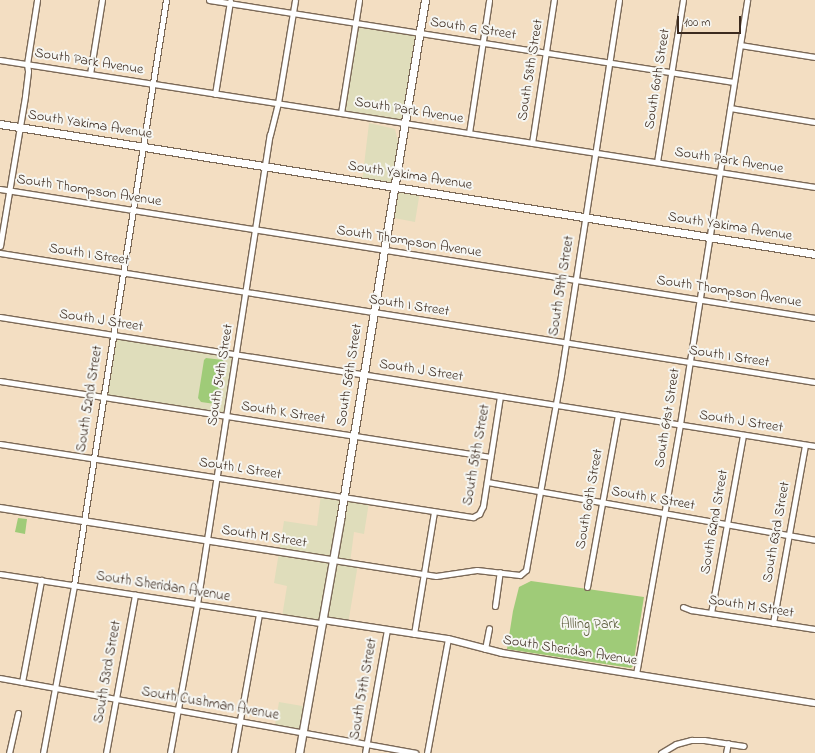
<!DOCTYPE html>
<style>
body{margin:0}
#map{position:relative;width:815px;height:753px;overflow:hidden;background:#f3dec2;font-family:"Indie Flower",sans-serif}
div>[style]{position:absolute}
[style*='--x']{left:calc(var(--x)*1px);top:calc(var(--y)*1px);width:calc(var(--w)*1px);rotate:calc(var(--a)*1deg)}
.built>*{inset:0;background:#dfddbb;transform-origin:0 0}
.green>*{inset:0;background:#9fcb78}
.roads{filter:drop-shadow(1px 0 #7b6957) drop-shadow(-1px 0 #7b6957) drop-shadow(0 1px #7b6957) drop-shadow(0 -1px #7b6957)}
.minor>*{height:5px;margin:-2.5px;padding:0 2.5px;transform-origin:2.5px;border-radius:2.5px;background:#fff}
.tertiary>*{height:6px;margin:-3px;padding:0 3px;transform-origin:3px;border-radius:3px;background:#fff}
.secondary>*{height:7px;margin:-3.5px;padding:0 3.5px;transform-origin:3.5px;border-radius:3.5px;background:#fff}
span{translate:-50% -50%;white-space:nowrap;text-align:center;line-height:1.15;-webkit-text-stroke:4px #f6f6f2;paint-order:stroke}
.street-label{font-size:14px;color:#3b2a1e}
.park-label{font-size:14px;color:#595a39}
.scale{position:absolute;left:677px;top:16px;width:64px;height:18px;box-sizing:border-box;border:2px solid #3b2a1e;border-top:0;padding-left:5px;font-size:12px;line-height:14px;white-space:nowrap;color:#3b2a1e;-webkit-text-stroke:3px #f6f6f2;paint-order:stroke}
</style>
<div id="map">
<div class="built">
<div style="left:356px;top:23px;width:65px;height:91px;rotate:9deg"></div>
<div style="clip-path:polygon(369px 123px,395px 129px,400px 150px,394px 186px,420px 191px,415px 222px,389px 217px,394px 187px,362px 182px)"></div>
<div style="left:112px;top:335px;width:125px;height:63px;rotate:9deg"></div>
<div style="clip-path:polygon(321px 494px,369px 502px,364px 534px,354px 532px,350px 563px,358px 564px,348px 624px,322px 623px,282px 617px,287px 586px,274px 583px,284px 521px,317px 526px)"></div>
<div style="left:279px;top:702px;width:28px;height:26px;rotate:10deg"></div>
</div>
<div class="green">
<div style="clip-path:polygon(206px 358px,223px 360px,226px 365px,218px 401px,215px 404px,201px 402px,198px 398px,204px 360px)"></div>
<div style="clip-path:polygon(18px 518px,27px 519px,25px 534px,15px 532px)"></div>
<div style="clip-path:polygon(531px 581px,644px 597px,633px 666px,631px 668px,507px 649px,513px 611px,519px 587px)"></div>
</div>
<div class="roads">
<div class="minor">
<div style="--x:209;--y:0;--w:531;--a:8.88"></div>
<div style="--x:740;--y:45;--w:76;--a:9.1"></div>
<div style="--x:0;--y:60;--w:825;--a:8.86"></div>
<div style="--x:90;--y:74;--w:75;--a:-80.8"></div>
<div style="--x:215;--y:94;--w:94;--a:-80.8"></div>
<div style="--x:730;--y:108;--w:86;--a:9.4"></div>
<div style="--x:341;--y:113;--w:114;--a:-80.9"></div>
<div style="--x:469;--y:133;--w:134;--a:-81.4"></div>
<div style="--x:532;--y:143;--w:145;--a:-81.3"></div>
<div style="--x:657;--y:162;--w:164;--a:-80.9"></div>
<div style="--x:0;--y:189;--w:825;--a:8.99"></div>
<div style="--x:0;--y:246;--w:152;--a:-80.5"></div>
<div style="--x:25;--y:96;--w:25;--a:-83"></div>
<div style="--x:28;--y:71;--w:7;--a:-98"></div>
<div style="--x:27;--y:64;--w:65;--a:-81.1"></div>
<div style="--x:0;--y:253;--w:825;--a:8.99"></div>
<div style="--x:0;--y:317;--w:825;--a:8.99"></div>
<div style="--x:0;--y:381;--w:496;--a:8.8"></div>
<div style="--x:0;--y:444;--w:479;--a:8.8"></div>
<div style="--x:473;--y:517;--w:7;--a:-27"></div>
<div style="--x:479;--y:514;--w:9;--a:-63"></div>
<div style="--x:483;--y:506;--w:111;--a:-81.2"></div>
<div style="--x:487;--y:482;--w:333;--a:10"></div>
<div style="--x:333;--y:560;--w:104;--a:8.8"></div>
<div style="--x:436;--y:576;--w:41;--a:-8.3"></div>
<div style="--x:477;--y:570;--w:43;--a:6.6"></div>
<div style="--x:520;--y:575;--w:8;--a:-40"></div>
<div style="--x:526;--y:570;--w:198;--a:-79.8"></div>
<div style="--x:561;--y:375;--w:379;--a:-81.2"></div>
<div style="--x:0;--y:574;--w:326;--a:8.7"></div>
<div style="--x:587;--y:587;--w:175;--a:-79.8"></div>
<div style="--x:495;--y:606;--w:34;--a:-82"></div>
<div style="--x:683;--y:607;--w:9;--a:21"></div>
<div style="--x:691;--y:610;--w:125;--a:8.7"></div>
<div style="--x:711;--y:613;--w:181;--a:-79.8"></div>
<div style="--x:773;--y:623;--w:181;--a:-79.8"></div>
<div style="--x:414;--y:634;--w:124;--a:-80.7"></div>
<div style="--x:485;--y:649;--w:21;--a:-79"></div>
<div style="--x:636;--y:674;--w:254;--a:-80"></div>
<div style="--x:680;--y:424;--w:429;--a:-81"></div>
<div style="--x:0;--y:678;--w:422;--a:10.2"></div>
<div style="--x:22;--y:682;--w:104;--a:-79.4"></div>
<div style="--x:9;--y:753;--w:41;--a:-77.3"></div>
<div style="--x:43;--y:753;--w:171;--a:-79.5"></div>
<div style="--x:74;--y:585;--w:592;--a:-81.06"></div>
<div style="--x:106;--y:753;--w:161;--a:-79.6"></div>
<div style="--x:170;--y:753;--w:151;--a:-79.7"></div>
<div style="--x:197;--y:604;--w:475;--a:-81.2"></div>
<div style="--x:270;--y:135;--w:33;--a:-76"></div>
<div style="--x:278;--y:103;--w:104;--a:-80.6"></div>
<div style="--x:234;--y:753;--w:141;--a:-79.8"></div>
<div style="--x:365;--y:753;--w:125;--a:-79.9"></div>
<div style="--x:427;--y:753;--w:116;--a:-79.6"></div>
<div style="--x:661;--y:753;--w:17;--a:-31"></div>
<div style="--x:676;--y:744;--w:16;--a:-15"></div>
<div style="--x:691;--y:740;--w:13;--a:0"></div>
<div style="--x:704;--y:740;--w:40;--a:8.5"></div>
<div style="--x:726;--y:753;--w:10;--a:-79"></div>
</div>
<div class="tertiary">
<div style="--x:0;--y:508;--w:337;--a:8.9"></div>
<div style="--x:323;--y:620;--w:126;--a:8.6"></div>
<div style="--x:448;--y:639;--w:56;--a:14.5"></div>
<div style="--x:502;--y:653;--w:317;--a:9.1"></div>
</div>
<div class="secondary">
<div style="--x:0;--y:124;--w:825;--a:9.06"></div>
<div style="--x:299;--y:753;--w:237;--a:-80"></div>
<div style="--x:340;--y:520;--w:527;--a:-80.72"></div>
</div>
</div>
<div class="street-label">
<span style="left:473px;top:29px;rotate:9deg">South G Street</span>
<span style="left:89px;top:62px;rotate:9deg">South Park Avenue</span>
<span style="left:531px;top:70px;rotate:-81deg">South 58th Street</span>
<span style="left:658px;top:79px;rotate:-81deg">South 60th Street</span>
<span style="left:409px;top:111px;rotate:9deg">South Park Avenue</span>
<span style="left:90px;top:125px;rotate:9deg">South Yakima Avenue</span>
<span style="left:729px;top:161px;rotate:9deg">South Park Avenue</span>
<span style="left:410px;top:176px;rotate:9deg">South Yakima Avenue</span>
<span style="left:89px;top:191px;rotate:9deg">South Thompson Avenue</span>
<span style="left:730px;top:227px;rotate:9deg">South Yakima Avenue</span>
<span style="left:409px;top:242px;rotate:9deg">South Thompson Avenue</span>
<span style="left:89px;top:255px;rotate:9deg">South I Street</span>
<span style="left:562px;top:286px;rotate:-81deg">South 59th Street</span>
<span style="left:729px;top:292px;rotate:9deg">South Thompson Avenue</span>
<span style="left:409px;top:306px;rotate:9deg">South I Street</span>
<span style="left:101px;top:321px;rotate:9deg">South J Street</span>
<span style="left:729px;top:357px;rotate:9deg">South I Street</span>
<span style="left:421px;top:371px;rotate:9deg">South J Street</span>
<span style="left:221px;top:375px;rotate:-81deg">South 54th Street</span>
<span style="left:350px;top:375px;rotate:-81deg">South 56th Street</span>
<span style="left:90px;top:399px;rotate:-81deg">South 52nd Street</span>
<span style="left:283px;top:413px;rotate:9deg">South K Street</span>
<span style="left:668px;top:418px;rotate:-81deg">South 61st Street</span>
<span style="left:741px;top:422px;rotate:9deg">South J Street</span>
<span style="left:477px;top:455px;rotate:-80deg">South 58th Street</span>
<span style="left:240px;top:469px;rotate:9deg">South L Street</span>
<span style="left:590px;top:499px;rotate:-80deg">South 60th Street</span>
<span style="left:653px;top:499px;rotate:10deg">South K Street</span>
<span style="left:715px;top:522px;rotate:-80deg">South 62nd Street</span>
<span style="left:777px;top:532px;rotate:-80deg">South 63rd Street</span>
<span style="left:264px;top:537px;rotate:9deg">South M Street</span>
<span style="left:163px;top:587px;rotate:9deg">South Sheridan Avenue</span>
<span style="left:751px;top:607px;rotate:9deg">South M Street</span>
<span style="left:570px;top:651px;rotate:9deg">South Sheridan Avenue</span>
<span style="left:108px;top:672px;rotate:-80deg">South 53rd Street</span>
<span style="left:364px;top:689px;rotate:-80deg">South 57th Street</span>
<span style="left:210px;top:704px;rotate:10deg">South Cushman Avenue</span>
</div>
<div class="park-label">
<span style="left:590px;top:625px">Alling Park</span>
</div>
<div class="scale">100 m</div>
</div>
